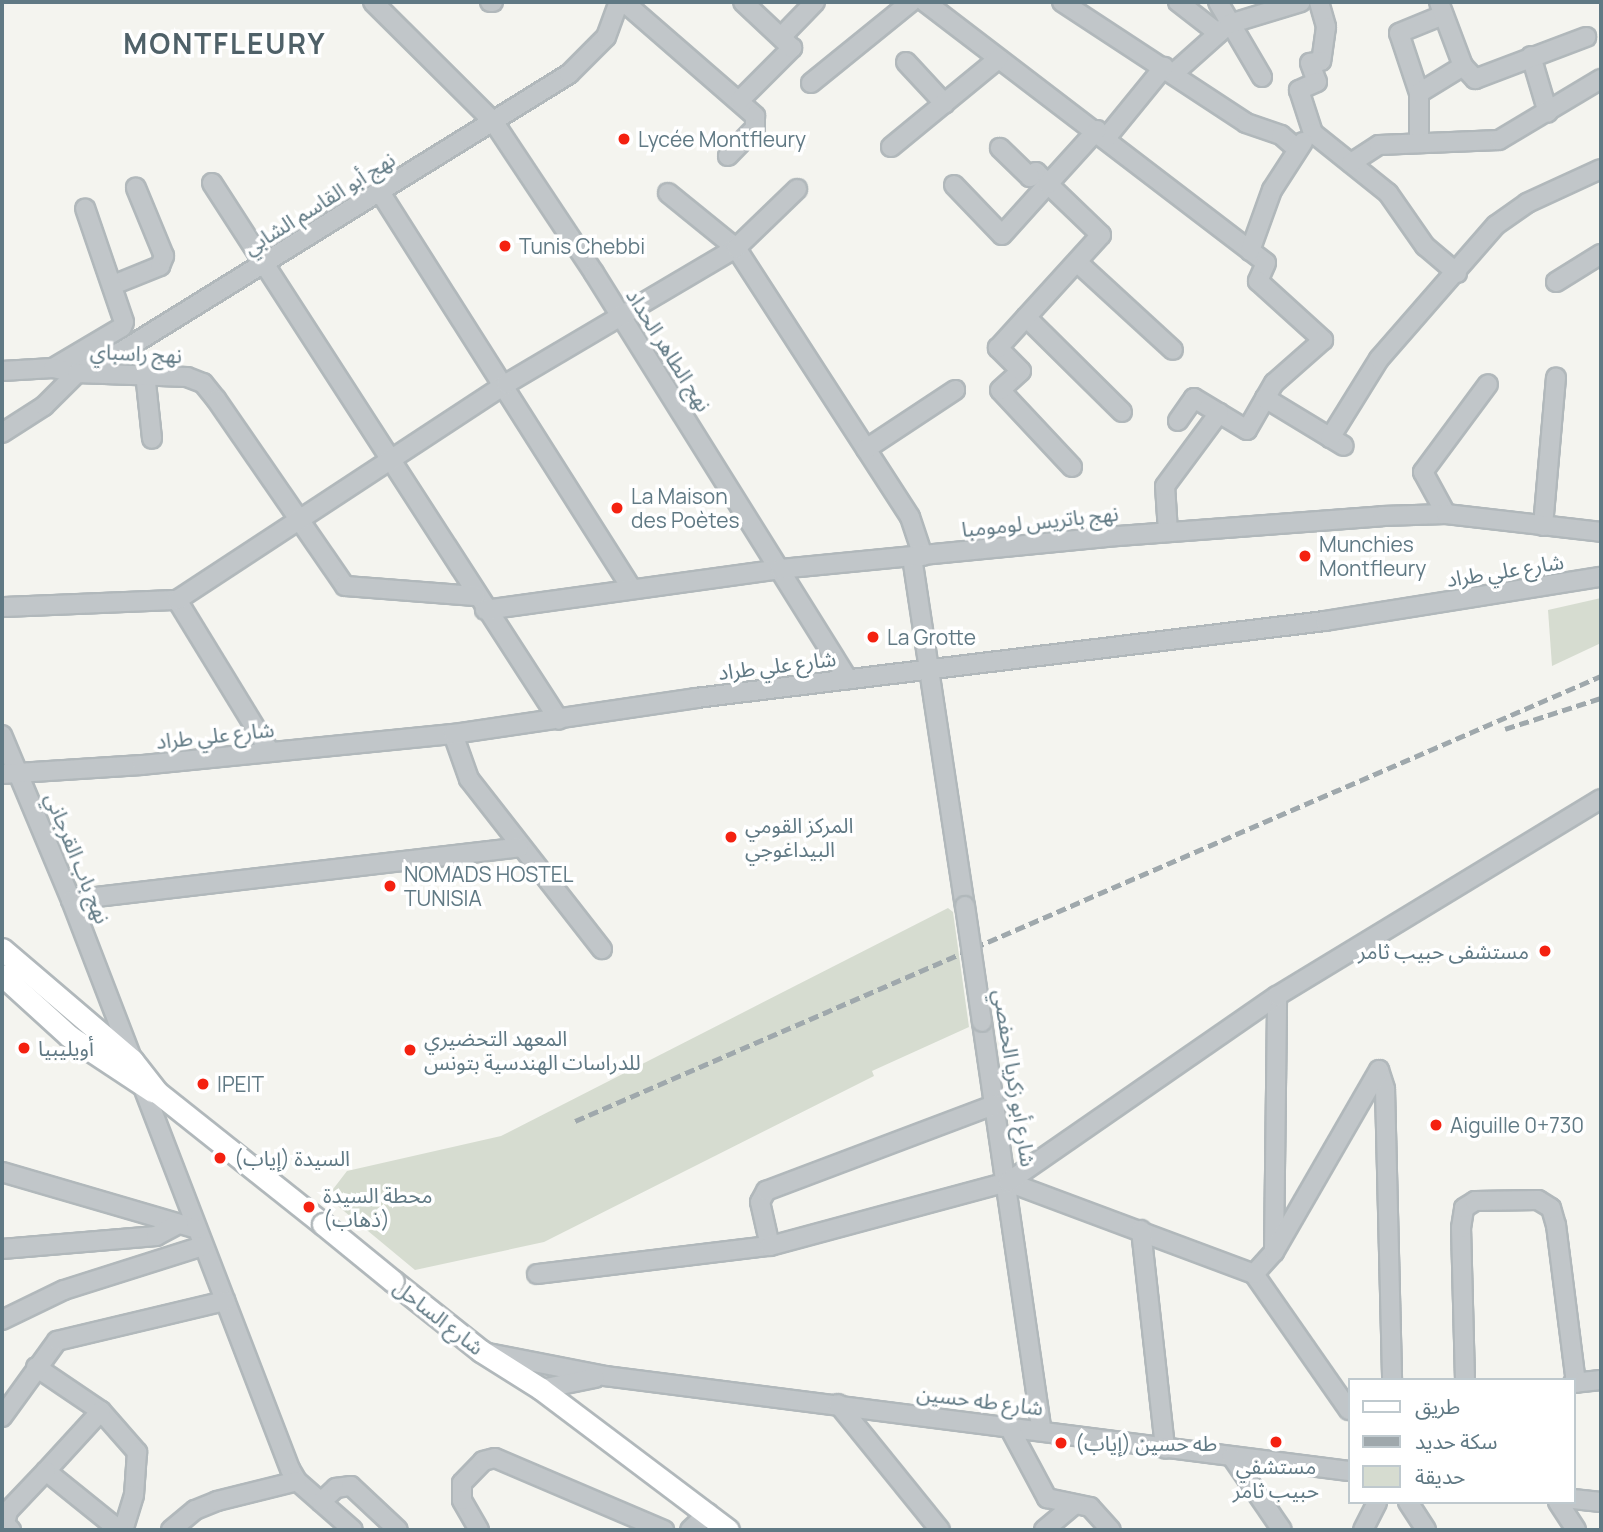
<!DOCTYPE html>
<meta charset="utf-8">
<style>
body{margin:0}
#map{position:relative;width:1603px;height:1532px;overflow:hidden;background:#f4f4ef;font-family:Manrope,"Noto Sans Arabic",sans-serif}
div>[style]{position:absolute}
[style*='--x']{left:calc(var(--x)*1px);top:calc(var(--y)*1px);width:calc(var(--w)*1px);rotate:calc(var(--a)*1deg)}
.green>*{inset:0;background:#d6dcd0}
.roads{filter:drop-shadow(2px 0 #b1b8bb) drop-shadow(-2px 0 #b1b8bb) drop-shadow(0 2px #b1b8bb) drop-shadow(0 -2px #b1b8bb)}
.minor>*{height:18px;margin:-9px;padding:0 9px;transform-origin:9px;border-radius:9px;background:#c1c6c9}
.major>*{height:21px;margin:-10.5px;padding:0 10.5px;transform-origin:10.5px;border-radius:10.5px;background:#fff}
.rail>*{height:4.5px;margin-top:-2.25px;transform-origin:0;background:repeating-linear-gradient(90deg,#9fa8ac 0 10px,transparent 0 15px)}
.bridges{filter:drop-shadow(2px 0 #b1b8bb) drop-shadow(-2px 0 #b1b8bb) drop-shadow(0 2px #b1b8bb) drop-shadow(0 -2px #b1b8bb)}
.minor-bridge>*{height:18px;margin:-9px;padding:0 9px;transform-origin:9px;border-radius:9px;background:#c1c6c9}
.major-bridge>*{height:21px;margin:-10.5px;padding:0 10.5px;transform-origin:10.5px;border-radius:10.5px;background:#fff}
.dots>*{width:19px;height:19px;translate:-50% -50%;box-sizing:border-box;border:4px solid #fff;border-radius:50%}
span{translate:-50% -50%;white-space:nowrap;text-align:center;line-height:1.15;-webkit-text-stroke:7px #fff;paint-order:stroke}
.poi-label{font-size:21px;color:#607984}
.left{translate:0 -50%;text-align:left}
.right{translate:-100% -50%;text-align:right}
.street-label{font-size:21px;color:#607984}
.district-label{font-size:28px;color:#4f6168;font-weight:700;letter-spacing:2px}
.frame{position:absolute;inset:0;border:4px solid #607984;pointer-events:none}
.legend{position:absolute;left:1348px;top:1378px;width:228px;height:126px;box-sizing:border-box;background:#fff;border:2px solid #bfc9ce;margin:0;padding:9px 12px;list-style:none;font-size:21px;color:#607984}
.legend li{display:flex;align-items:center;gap:14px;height:35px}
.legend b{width:35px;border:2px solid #bfc9ce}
</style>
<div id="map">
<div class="green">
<div style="clip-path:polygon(1601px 598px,1601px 643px,1552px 666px,1548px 610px)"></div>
<div style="clip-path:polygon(948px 908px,953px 912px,969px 1027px,872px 1071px,874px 1076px,544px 1242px,415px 1270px,327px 1197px,347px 1171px,501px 1136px)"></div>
</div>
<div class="roads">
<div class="minor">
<div style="--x:373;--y:2;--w:169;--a:44.8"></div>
<div style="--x:493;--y:121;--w:182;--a:56.4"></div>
<div style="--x:594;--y:273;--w:479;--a:58"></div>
<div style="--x:490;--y:2;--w:3;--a:0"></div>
<div style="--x:624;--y:2;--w:174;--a:41"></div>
<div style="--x:755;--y:116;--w:12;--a:90"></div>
<div style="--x:755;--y:128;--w:39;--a:134"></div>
<div style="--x:925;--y:2;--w:429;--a:37.4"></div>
<div style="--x:1266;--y:263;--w:20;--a:114"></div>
<div style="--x:1258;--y:281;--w:88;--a:42.2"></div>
<div style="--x:1323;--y:340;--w:65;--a:138.7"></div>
<div style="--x:1274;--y:383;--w:54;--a:119.9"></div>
<div style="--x:1247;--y:430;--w:62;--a:-148.9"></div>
<div style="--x:1194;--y:398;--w:28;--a:125"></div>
<div style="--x:1062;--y:2;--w:220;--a:33.3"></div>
<div style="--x:1246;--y:123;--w:37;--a:19"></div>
<div style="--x:1281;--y:135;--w:20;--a:41"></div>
<div style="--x:1178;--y:2;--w:51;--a:37.8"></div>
<div style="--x:1218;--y:2;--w:87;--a:59.6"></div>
<div style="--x:1319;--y:2;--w:26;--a:74"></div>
<div style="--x:1326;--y:27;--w:34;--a:98"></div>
<div style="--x:1321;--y:61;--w:11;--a:170"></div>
<div style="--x:1310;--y:63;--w:20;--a:70"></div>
<div style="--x:1317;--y:82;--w:20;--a:156"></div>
<div style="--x:1299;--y:90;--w:45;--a:72"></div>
<div style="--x:1313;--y:133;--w:96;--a:38.7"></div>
<div style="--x:1388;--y:193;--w:65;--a:55.1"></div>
<div style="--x:1425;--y:246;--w:42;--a:40.2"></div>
<div style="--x:783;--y:35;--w:46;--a:-45.9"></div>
<div style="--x:1531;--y:56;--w:59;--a:73.4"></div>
<div style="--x:906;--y:62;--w:57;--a:47.1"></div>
<div style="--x:1463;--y:66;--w:18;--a:47"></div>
<div style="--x:1475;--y:79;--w:119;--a:-20.7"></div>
<div style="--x:1174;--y:73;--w:74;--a:-41.7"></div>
<div style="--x:1229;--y:24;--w:75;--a:-17"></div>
<div style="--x:811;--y:83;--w:129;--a:-39"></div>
<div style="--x:1419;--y:93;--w:63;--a:-108.4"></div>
<div style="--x:1399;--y:33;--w:48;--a:-22.2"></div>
<div style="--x:740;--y:100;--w:74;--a:-45"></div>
<div style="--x:792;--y:48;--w:67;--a:-136.8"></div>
<div style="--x:1106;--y:138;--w:92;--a:-50.8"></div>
<div style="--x:1419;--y:143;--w:50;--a:-90"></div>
<div style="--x:1419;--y:93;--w:52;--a:-31.5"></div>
<div style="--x:1463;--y:66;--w:68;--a:-110.6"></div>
<div style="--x:891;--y:147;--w:139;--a:-39.4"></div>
<div style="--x:1351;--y:163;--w:33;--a:-33"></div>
<div style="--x:1379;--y:145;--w:120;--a:-2.4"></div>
<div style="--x:1499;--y:140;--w:119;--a:-30.9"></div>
<div style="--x:212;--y:183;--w:639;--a:57.13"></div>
<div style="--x:954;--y:185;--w:69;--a:46.2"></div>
<div style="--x:1002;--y:235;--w:69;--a:-48"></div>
<div style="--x:1048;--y:184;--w:17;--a:-135"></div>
<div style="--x:1036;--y:172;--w:8;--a:140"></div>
<div style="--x:1030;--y:177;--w:42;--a:-136"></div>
<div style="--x:380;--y:192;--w:469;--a:57.6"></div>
<div style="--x:668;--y:193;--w:87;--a:39"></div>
<div style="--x:736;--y:248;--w:320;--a:57.1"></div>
<div style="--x:910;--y:517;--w:41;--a:71.6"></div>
<div style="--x:1250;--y:251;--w:65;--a:-70.2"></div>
<div style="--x:1272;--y:190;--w:57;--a:-57.1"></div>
<div style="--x:1077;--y:262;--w:130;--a:42.5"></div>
<div style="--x:1556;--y:282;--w:53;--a:-31.9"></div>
<div style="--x:113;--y:285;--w:51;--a:-22"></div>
<div style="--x:160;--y:266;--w:11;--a:-68"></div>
<div style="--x:164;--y:256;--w:74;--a:-112.4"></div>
<div style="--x:1026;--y:317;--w:135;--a:44.7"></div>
<div style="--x:53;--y:368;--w:80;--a:-30.7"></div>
<div style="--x:122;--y:327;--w:5;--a:-68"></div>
<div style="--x:124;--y:322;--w:120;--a:-108.9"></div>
<div style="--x:2;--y:371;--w:51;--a:-3.4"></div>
<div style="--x:53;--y:368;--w:25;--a:12"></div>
<div style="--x:77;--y:373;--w:50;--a:-26.1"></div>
<div style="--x:122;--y:351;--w:526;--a:-31.79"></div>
<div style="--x:569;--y:74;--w:52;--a:-45"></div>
<div style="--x:606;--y:37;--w:37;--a:-70"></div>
<div style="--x:145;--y:373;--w:66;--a:83.9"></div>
<div style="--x:1265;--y:398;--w:92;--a:31.3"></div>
<div style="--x:2;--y:433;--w:50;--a:-32.7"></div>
<div style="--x:44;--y:406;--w:47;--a:-45"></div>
<div style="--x:77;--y:373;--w:110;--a:2.1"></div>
<div style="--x:187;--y:377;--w:17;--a:21"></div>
<div style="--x:203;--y:383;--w:21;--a:51"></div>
<div style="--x:216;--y:399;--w:227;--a:55.4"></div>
<div style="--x:345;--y:586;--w:131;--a:4.4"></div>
<div style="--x:1330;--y:438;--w:93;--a:-58.2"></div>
<div style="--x:1379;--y:359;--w:178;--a:-48.9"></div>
<div style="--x:1496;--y:225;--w:38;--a:-35"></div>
<div style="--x:1527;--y:203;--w:81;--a:-24.7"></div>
<div style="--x:866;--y:449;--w:107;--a:-33.5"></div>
<div style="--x:1072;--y:467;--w:105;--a:-133.1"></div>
<div style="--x:1000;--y:390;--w:28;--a:-42"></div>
<div style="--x:1021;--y:371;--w:33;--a:-135"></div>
<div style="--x:998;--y:348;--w:153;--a:-47.7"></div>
<div style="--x:1101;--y:235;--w:74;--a:-136.1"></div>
<div style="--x:1048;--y:184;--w:73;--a:-47.8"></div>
<div style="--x:1446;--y:514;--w:48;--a:-118.7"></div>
<div style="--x:1423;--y:472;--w:109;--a:-53.5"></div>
<div style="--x:1543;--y:526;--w:149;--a:-85"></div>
<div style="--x:1168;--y:532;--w:46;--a:-93.7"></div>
<div style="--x:1165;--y:486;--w:91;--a:-53.5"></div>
<div style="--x:912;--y:557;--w:353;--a:81.4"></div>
<div style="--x:177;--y:600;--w:178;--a:58.5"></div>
<div style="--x:2;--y:607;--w:175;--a:-2.3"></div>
<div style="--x:177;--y:600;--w:394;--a:-33.3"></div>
<div style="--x:506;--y:384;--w:267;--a:-30.6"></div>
<div style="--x:736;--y:248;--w:85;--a:-44"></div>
<div style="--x:485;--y:610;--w:298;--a:-7.9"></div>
<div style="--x:780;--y:569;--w:327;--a:-5.6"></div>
<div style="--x:1105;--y:537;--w:278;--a:-4.3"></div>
<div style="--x:1382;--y:516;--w:64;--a:-1.8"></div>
<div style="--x:1446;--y:514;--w:156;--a:6.6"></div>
<div style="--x:453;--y:734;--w:48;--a:70.4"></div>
<div style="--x:469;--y:779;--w:216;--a:52"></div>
<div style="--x:2;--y:735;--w:179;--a:67.3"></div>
<div style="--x:71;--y:900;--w:610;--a:68.95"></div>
<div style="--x:290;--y:1469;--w:14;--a:60"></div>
<div style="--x:297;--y:1481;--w:74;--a:41.2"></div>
<div style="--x:2;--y:774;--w:140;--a:-3.7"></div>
<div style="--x:142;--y:765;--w:313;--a:-5.7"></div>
<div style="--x:453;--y:734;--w:246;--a:-8.4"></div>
<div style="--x:696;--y:698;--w:634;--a:-6.98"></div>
<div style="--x:1325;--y:621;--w:279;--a:-9.1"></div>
<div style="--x:71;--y:900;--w:451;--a:-6.7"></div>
<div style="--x:982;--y:1022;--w:413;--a:81.7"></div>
<div style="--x:1379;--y:1070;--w:20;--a:72"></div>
<div style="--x:1385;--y:1089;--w:291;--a:88.6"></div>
<div style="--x:2;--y:1172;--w:203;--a:16.3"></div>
<div style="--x:1008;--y:1182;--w:263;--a:20.5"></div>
<div style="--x:1254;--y:1274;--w:166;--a:55.1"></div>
<div style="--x:1141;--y:1230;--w:220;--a:83.7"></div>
<div style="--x:770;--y:1246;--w:45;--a:-102.8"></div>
<div style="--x:760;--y:1202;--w:13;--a:-61"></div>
<div style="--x:766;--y:1191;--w:246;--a:-20.7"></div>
<div style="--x:2;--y:1249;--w:155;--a:-4.8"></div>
<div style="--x:156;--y:1236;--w:26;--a:-28"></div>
<div style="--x:1274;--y:1252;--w:256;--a:-89.3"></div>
<div style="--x:537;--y:1274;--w:235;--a:-6.9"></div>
<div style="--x:770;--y:1246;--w:246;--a:-15.1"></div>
<div style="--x:1008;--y:1182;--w:327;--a:-34.7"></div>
<div style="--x:1277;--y:996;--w:379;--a:-31.3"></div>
<div style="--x:1254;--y:1274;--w:30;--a:-48"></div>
<div style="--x:1274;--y:1252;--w:210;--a:-60"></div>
<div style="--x:2;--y:1320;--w:69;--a:-25.8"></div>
<div style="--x:64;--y:1290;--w:146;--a:-17.6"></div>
<div style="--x:488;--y:1353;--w:119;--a:11.1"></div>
<div style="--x:605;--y:1376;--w:750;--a:7.28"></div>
<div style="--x:36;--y:1367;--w:78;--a:34.1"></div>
<div style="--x:101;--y:1411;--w:55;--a:48.7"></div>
<div style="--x:137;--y:1452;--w:43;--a:94"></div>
<div style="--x:134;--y:1495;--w:37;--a:107"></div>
<div style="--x:1465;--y:1380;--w:152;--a:-91.5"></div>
<div style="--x:1461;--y:1228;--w:20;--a:-81"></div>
<div style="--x:1464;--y:1208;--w:13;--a:-32"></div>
<div style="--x:1475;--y:1201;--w:63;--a:-0.9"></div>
<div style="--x:1538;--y:1200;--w:15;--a:32"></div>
<div style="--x:1551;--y:1208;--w:18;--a:74"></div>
<div style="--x:1556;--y:1225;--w:159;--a:82.8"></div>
<div style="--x:1573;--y:1383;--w:28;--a:-6"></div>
<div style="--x:541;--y:1389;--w:55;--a:-11.5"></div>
<div style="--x:838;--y:1404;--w:162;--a:51"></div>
<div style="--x:101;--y:1411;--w:81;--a:132.5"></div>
<div style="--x:46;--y:1471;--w:94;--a:38.9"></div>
<div style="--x:2;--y:1417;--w:94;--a:-54.1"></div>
<div style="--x:57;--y:1341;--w:173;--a:-13.4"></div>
<div style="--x:1009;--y:1427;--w:81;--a:61.8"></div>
<div style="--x:1047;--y:1498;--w:44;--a:11.8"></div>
<div style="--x:1090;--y:1507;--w:31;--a:48"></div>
<div style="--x:1232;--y:1457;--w:88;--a:55.6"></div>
<div style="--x:1573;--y:1499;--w:28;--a:6"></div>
<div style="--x:321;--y:1502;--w:21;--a:-43"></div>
<div style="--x:336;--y:1488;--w:15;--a:-8"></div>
<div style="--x:351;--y:1486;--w:64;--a:43.1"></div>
<div style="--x:1408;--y:1502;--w:33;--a:57"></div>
<div style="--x:1558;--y:1502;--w:33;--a:57"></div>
<div style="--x:11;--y:1530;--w:8;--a:-135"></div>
<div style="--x:5;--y:1524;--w:13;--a:-77"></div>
<div style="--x:8;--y:1511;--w:55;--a:-46.5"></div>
<div style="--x:171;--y:1530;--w:31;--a:-40"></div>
<div style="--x:195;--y:1510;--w:24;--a:-22"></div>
<div style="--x:217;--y:1501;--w:82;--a:-14"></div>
<div style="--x:479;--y:1530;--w:34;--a:-120"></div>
<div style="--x:462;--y:1500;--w:17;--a:-90"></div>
<div style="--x:462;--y:1483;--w:30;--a:-46"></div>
<div style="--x:483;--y:1461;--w:12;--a:-14"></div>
<div style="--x:495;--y:1458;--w:184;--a:23.1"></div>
<div style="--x:690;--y:1530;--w:25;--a:-43"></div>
<div style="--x:1044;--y:1530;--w:38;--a:-40"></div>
<div style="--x:1363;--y:1530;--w:31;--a:-63"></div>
</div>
<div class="major">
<div style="--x:2;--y:949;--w:171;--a:40.5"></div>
<div style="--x:132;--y:1060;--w:41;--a:52"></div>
<div style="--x:157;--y:1092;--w:212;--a:38.5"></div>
<div style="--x:2;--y:975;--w:91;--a:42.3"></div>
<div style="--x:69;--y:1036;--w:100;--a:33.5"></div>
<div style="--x:393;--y:1281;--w:112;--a:38.5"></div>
<div style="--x:481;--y:1351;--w:71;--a:32.3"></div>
<div style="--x:541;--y:1389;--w:234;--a:37"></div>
</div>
</div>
<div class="rail">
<div style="--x:1505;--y:729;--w:101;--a:-17.9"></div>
<div style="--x:575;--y:1121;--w:1118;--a:-23.45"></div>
</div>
<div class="bridges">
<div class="minor-bridge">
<div style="--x:965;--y:906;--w:117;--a:81.7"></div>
</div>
<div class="major-bridge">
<div style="--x:323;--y:1224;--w:90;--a:39.2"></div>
</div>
</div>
<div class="dots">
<div style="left:624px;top:139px;background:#f42110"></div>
<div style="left:505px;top:246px;background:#f42110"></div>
<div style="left:617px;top:508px;background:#f42110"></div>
<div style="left:1305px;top:556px;background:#f42110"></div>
<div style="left:873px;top:637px;background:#f42110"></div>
<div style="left:731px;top:837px;background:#f42110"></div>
<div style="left:390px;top:886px;background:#f42110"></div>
<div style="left:1545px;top:951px;background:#f42110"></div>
<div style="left:24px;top:1048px;background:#f42110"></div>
<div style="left:410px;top:1050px;background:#f42110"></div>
<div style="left:203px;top:1084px;background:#f42110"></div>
<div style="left:1436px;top:1125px;background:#f42110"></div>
<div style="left:220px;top:1158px;background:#f42110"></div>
<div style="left:309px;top:1207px;background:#f42110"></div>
<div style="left:1276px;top:1442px;background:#f42110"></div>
<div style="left:1061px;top:1443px;background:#f42110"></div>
</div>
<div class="poi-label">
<span class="left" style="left:638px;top:139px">Lycée Montfleury</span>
<span class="left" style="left:519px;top:246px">Tunis Chebbi</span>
<span class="left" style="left:631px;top:508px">La Maison<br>des Poètes</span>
<span class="left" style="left:1319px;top:556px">Munchies<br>Montfleury</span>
<span class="left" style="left:887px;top:637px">La Grotte</span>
<span class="left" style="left:745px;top:837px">المركز القومي<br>البيداغوجي</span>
<span class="left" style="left:404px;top:886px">NOMADS HOSTEL<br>TUNISIA</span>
<span class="right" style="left:1529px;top:951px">مستشفى حبيب ثامر</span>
<span class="left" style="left:424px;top:1050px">المعهد التحضيري<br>للدراسات الهندسية بتونس</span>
<span class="left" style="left:38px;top:1048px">أويليبيا</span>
<span class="left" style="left:217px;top:1084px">IPEIT</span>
<span class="left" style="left:1450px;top:1125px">Aiguille 0+730</span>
<span class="left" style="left:234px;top:1158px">السيدة (إياب)</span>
<span class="left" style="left:323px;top:1207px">محطة السيدة<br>(ذهاب)</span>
<span class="left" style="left:1075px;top:1443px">طه حسين (إياب)</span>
<span style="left:1276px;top:1478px">مستشفي<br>حبيب ثامر</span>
</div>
<div class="street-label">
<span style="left:319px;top:203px;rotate:-32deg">نهج أبو القاسم الشابي</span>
<span style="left:669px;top:350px;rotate:58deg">نهج الطاهر الحداد</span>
<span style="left:136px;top:353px;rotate:3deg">نهج راسباي</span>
<span style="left:1040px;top:521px;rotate:-6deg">نهج باتريس لومومبا</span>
<span style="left:1505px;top:570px;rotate:-9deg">شارع علي طراد</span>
<span style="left:777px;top:665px;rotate:-7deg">شارع علي طراد</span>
<span style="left:215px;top:735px;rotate:-6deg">شارع علي طراد</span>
<span style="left:78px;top:858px;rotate:68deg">نهج باب القرجاني</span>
<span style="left:1015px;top:1078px;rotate:81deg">شارع أبو زكريا الحفصي</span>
<span style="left:439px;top:1317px;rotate:38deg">شارع الساحل</span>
<span style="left:980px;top:1400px;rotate:7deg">شارع طه حسين</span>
</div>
<div class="district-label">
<span style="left:225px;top:43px">MONTFLEURY</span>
</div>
<div class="frame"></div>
<ul class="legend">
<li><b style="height:9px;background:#fff"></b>طريق</li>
<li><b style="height:9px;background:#9fa8ac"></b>سكة حديد</li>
<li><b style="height:19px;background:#d6dcd0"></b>حديقة</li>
</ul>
</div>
